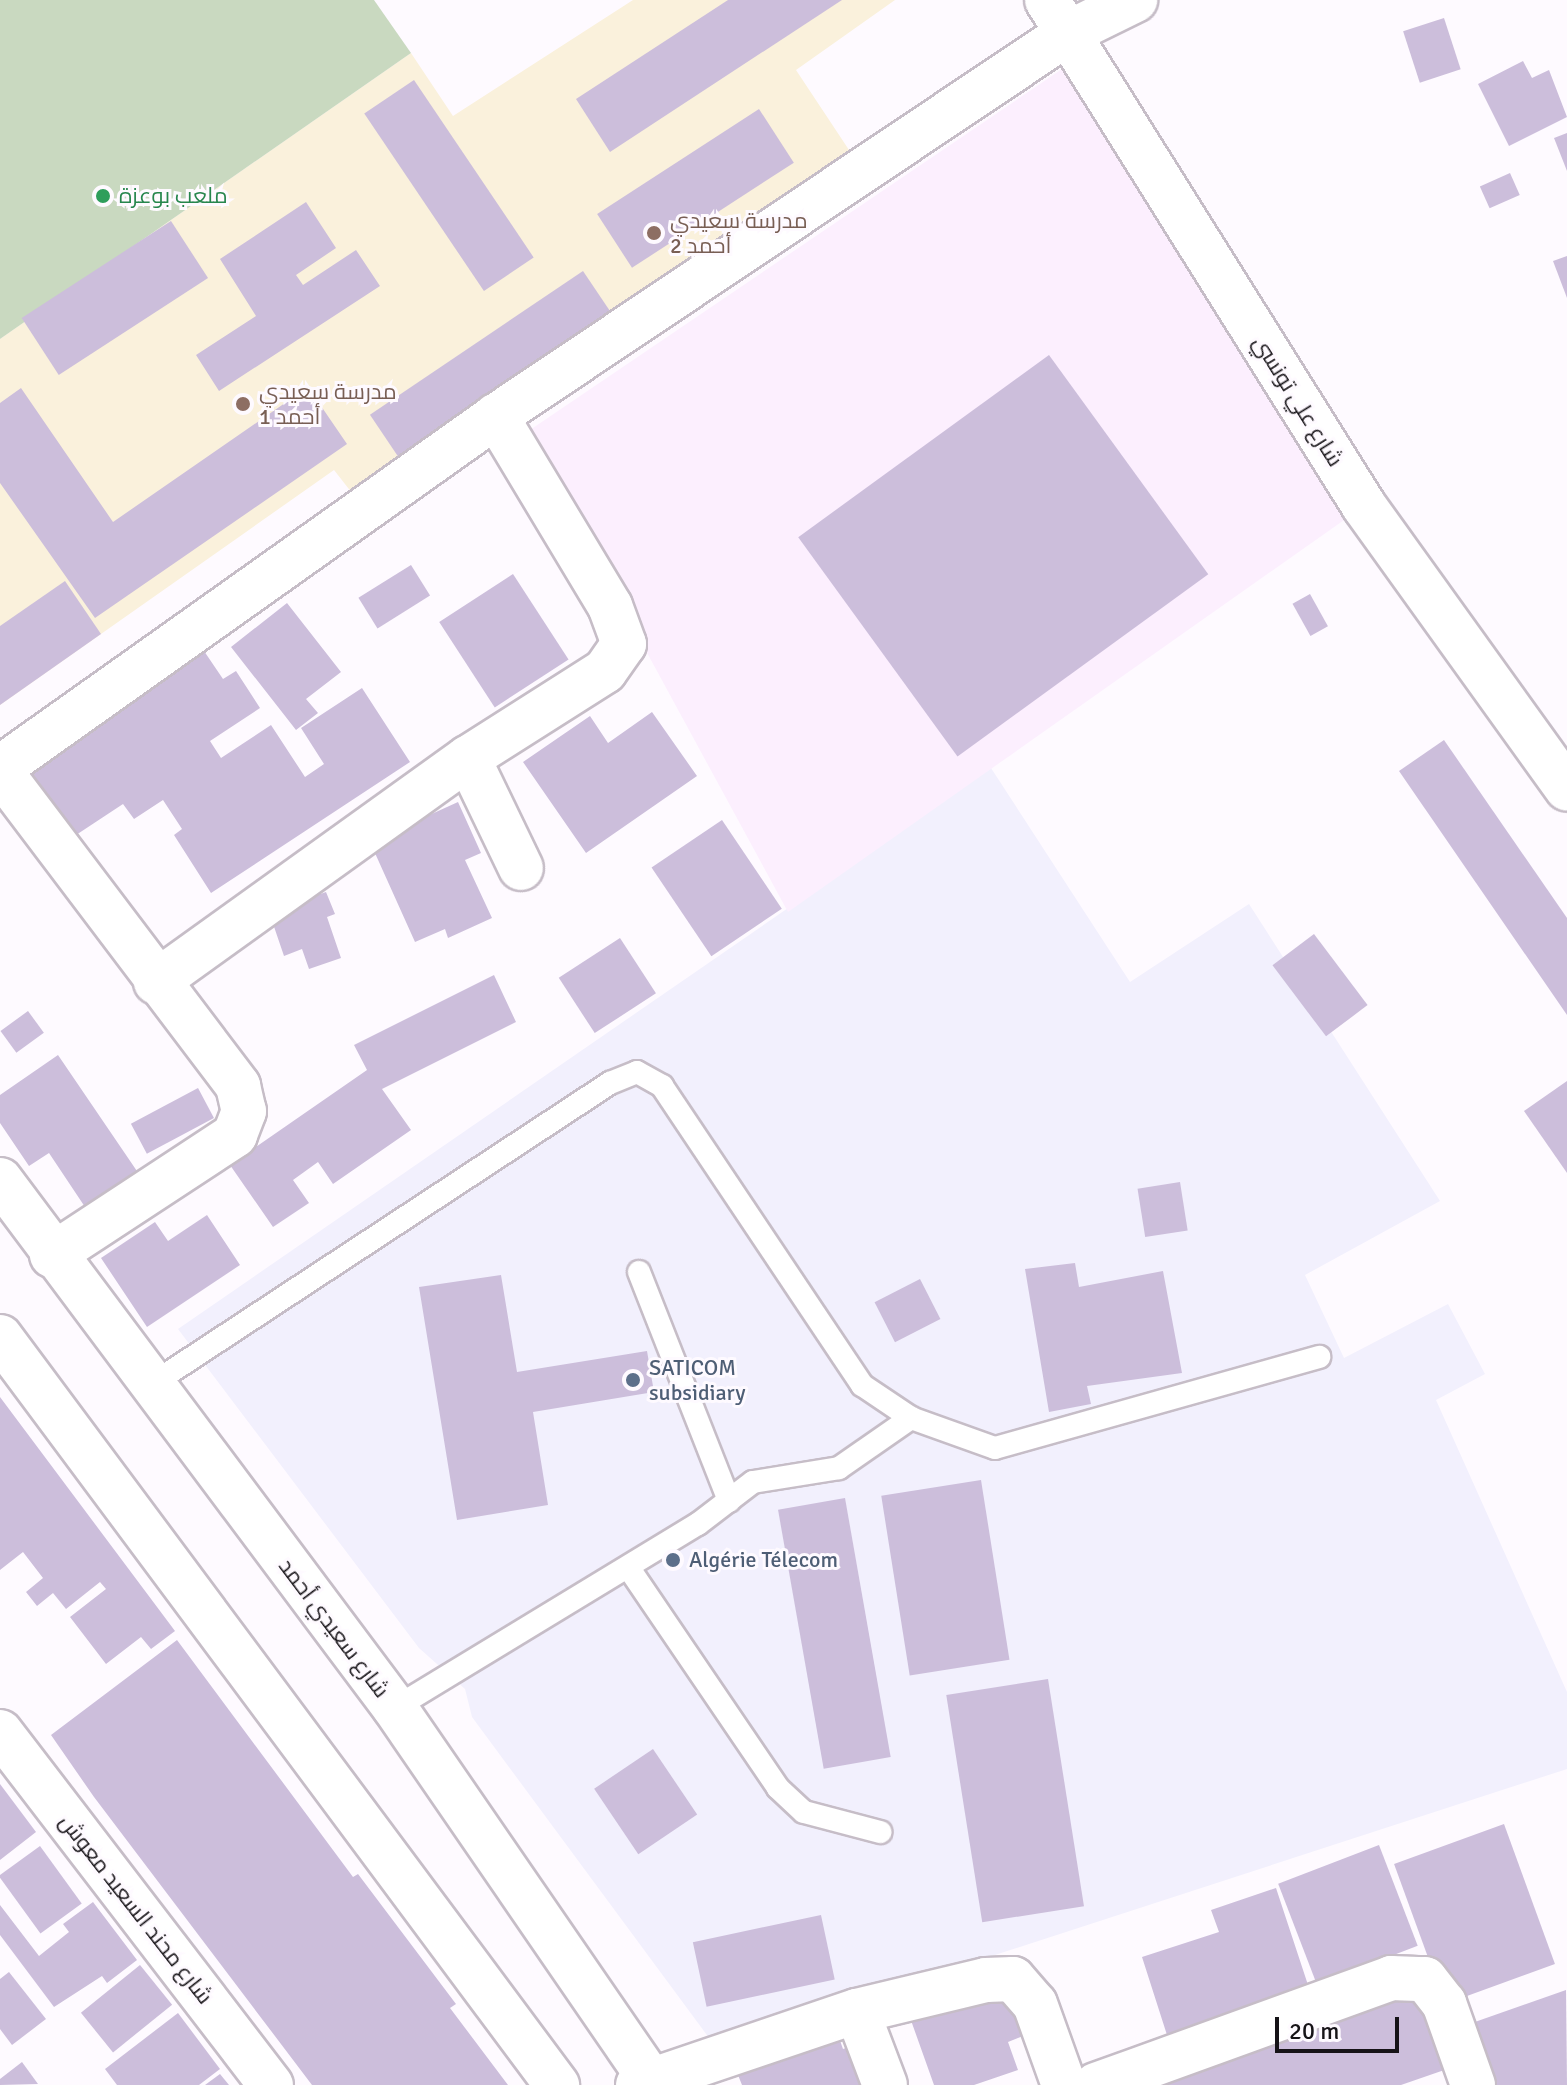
<!DOCTYPE html>
<meta charset="utf-8">
<style>
body{margin:0}
#map{position:relative;width:1567px;height:2085px;overflow:hidden;background:#fefaff;font-family:Signika,Cairo,sans-serif}
div>[style]{position:absolute}
[style*='--x']{left:calc(var(--x)*1px);top:calc(var(--y)*1px);width:calc(var(--w)*1px);rotate:calc(var(--a)*1deg)}
.commercial>*{inset:0;background:#f2f0fd}
.built>*{inset:0;background:#fceffe}
.education>*{inset:0;background:#faf1dc}
.green>*{inset:0;background:#c9d9c0}
.building>*{inset:0;background:#ccbedb;transform-origin:0 0}
.roads{filter:drop-shadow(2px 0 #c6bdc7) drop-shadow(-2px 0 #c6bdc7) drop-shadow(0 2px #c6bdc7) drop-shadow(0 -2px #c6bdc7)}
.service>*{height:22px;margin:-11px;padding:0 11px;transform-origin:11px;border-radius:11px;background:#fff}
.minor>*{height:44px;margin:-22px;padding:0 22px;transform-origin:22px;border-radius:22px;background:#fff}
.tertiary>*{height:44px;margin:-22px;padding:0 22px;transform-origin:22px;border-radius:22px;background:#fff}
.dots>*{width:22px;height:22px;translate:-50% -50%;box-sizing:border-box;border:4px solid #fefaff;border-radius:50%}
span{translate:-50% -50%;white-space:nowrap;text-align:center;line-height:1.15;-webkit-text-stroke:6px #fefaff;paint-order:stroke}
.leisure-label{font-size:22px;color:#27864d}
.left{translate:0 -50%;text-align:left}
.education-label{font-size:22px;color:#785e54}
.street-label{font-size:22px;color:#161317}
.service-label{font-size:22px;color:#4e5e75}
.scale{position:absolute;left:1275px;top:2017px;width:124px;height:36px;box-sizing:border-box;border:4px solid #161317;border-top:0;padding-left:10px;font-size:24px;line-height:28px;white-space:nowrap;color:#161317;-webkit-text-stroke:6px #fefaff;paint-order:stroke}
</style>
<div id="map">
<div class="commercial">
<div style="clip-path:polygon(991px 768px,1130px 982px,1249px 904px,1440px 1201px,1305px 1275px,1344px 1358px,1448px 1304px,1485px 1374px,1436px 1400px,1567px 1692px,1567px 1769px,715px 2046px,472px 1717px,465px 1689px,419px 1648px,178px 1329px)"></div>
</div>
<div class="built">
<div style="clip-path:polygon(1096px 46px,1364px 506px,788px 912px,527px 432px)"></div>
</div>
<div class="education">
<div style="clip-path:polygon(633px 0,895px 0,796px 70px,851px 153px,352px 493px,334px 470px,0 705px,0 339px,411px 53px,453px 116px)"></div>
</div>
<div class="green">
<div style="clip-path:polygon(0 0,374px 0,411px 53px,0 339px)"></div>
</div>
<div class="building">
<div style="clip-path:polygon(728px 0,842px 0,610px 152px,576px 99px)"></div>
<div style="left:1444px;top:18px;width:54px;height:43px;rotate:72deg"></div>
<div style="clip-path:polygon(1523px 61px,1532px 78px,1549px 70px,1567px 117px,1509px 146px,1478px 84px)"></div>
<div style="left:414px;top:80px;width:214px;height:60px;rotate:56deg"></div>
<div style="left:759px;top:109px;width:64px;height:193px;rotate:57deg"></div>
<div style="clip-path:polygon(1567px 133px,1567px 171px,1554px 138px)"></div>
<div style="left:1510px;top:173px;width:24px;height:33px;rotate:66deg"></div>
<div style="clip-path:polygon(306px 202px,336px 248px,296px 275px,303px 285px,356px 250px,380px 286px,219px 391px,196px 355px,256px 316px,220px 259px)"></div>
<div style="left:171px;top:221px;width:68px;height:178px;rotate:57deg"></div>
<div style="clip-path:polygon(1567px 256px,1567px 298px,1553px 261px)"></div>
<div style="left:583px;top:271px;width:50px;height:257px;rotate:56deg"></div>
<div style="left:1049px;top:355px;width:271px;height:310px;rotate:54deg"></div>
<div style="clip-path:polygon(308px 387px,347px 444px,95px 618px,0 483px,0 403px,21px 388px,113px 522px)"></div>
<div style="left:411px;top:565px;width:36px;height:62px;rotate:58deg"></div>
<div style="left:513px;top:574px;width:102px;height:88px;rotate:57deg"></div>
<div style="clip-path:polygon(65px 581px,101px 634px,0 705px,0 626px)"></div>
<div style="left:1310px;top:594px;width:37px;height:20px;rotate:61deg"></div>
<div style="clip-path:polygon(287px 603px,341px 672px,306px 699px,318px 713px,296px 730px,231px 647px)"></div>
<div style="clip-path:polygon(204px 651px,223px 679px,236px 671px,260px 708px,210px 741px,221px 758px,271px 725px,305px 777px,324px 764px,301px 728px,362px 688px,410px 762px,211px 893px,174px 835px,182px 829px,163px 800px,134px 819px,123px 804px,73px 837px,28px 767px)"></div>
<div style="clip-path:polygon(652px 712px,697px 776px,586px 853px,523px 762px,590px 716px,608px 743px)"></div>
<div style="clip-path:polygon(1444px 740px,1567px 918px,1567px 1015px,1399px 771px)"></div>
<div style="clip-path:polygon(458px 802px,481px 853px,465px 860px,492px 918px,448px 938px,445px 929px,415px 942px,370px 842px)"></div>
<div style="left:722px;top:820px;width:107px;height:85px;rotate:56deg"></div>
<div style="clip-path:polygon(326px 892px,335px 914px,327px 917px,341px 958px,309px 969px,302px 949px,284px 956px,269px 912px)"></div>
<div style="left:1314px;top:934px;width:89px;height:52px;rotate:53deg"></div>
<div style="left:620px;top:938px;width:66px;height:73px;rotate:57deg"></div>
<div style="clip-path:polygon(494px 975px,516px 1022px,382px 1089px,411px 1130px,333px 1184px,318px 1162px,293px 1180px,309px 1203px,273px 1227px,230px 1165px,367px 1070px,354px 1045px)"></div>
<div style="left:28px;top:1011px;width:27px;height:34px;rotate:54deg"></div>
<div style="clip-path:polygon(58px 1055px,141px 1177px,89px 1213px,49px 1153px,29px 1166px,0 1123px,0 1095px)"></div>
<div style="clip-path:polygon(1567px 1081px,1567px 1173px,1524px 1111px)"></div>
<div style="left:198px;top:1088px;width:34px;height:76px;rotate:62deg"></div>
<div style="left:1180px;top:1182px;width:49px;height:43px;rotate:81deg"></div>
<div style="clip-path:polygon(207px 1215px,240px 1265px,147px 1327px,101px 1258px,155px 1222px,168px 1241px)"></div>
<div style="clip-path:polygon(1075px 1263px,1079px 1287px,1163px 1271px,1182px 1373px,1087px 1386px,1091px 1404px,1049px 1412px,1025px 1269px)"></div>
<div style="clip-path:polygon(501px 1275px,517px 1372px,647px 1351px,654px 1392px,533px 1412px,548px 1505px,457px 1520px,419px 1287px)"></div>
<div style="left:920px;top:1279px;width:45px;height:51px;rotate:63deg"></div>
<div style="clip-path:polygon(0 1397px,175px 1631px,151px 1649px,141px 1637px,106px 1664px,70px 1617px,106px 1589px,100px 1582px,66px 1609px,53px 1593px,37px 1606px,26px 1592px,43px 1578px,23px 1552px,0 1570px)"></div>
<div style="left:981px;top:1480px;width:182px;height:101px;rotate:81deg"></div>
<div style="left:845px;top:1498px;width:263px;height:68px;rotate:80deg"></div>
<div style="clip-path:polygon(177px 1640px,353px 1877px,358px 1874px,456px 2004px,450px 2008px,508px 2085px,312px 2085px,94px 1797px,51px 1735px)"></div>
<div style="left:1048px;top:1679px;width:230px;height:103px;rotate:81deg"></div>
<div style="left:653px;top:1749px;width:79px;height:71px;rotate:56deg"></div>
<div style="clip-path:polygon(0 1784px,36px 1832px,0 1860px)"></div>
<div style="left:1504px;top:1824px;width:149px;height:117px;rotate:70deg"></div>
<div style="left:1379px;top:1845px;width:108px;height:108px;rotate:69deg"></div>
<div style="left:40px;top:1846px;width:71px;height:51px;rotate:54deg"></div>
<div style="clip-path:polygon(1276px 1888px,1309px 1988px,1167px 2035px,1142px 1957px,1219px 1932px,1211px 1910px)"></div>
<div style="clip-path:polygon(93px 1902px,137px 1960px,107px 1983px,102px 1976px,54px 2007px,0 1935px,0 1905px,39px 1956px,69px 1932px,63px 1924px)"></div>
<div style="left:821px;top:1915px;width:66px;height:131px;rotate:78deg"></div>
<div style="left:140px;top:1965px;width:51px;height:76px;rotate:51deg"></div>
<div style="clip-path:polygon(9px 1972px,46px 2019px,12px 2045px,0 2029px,0 1979px)"></div>
<div style="clip-path:polygon(1427px 1990px,1453px 2067px,1401px 2085px,1152px 2085px)"></div>
<div style="clip-path:polygon(1566px 1990px,1567px 2085px,1494px 2085px,1472px 2023px)"></div>
<div style="clip-path:polygon(1017px 1993px,1031px 2033px,1008px 2042px,1018px 2070px,974px 2085px,934px 2085px,908px 2012px)"></div>
<div style="clip-path:polygon(178px 2013px,220px 2069px,199px 2085px,117px 2085px,105px 2069px)"></div>
<div style="clip-path:polygon(838px 2035px,843px 2049px,862px 2042px,877px 2085px,742px 2085px,736px 2070px)"></div>
<div style="clip-path:polygon(22px 2062px,38px 2084px,0 2085px,0 2079px)"></div>
<div style="clip-path:polygon(220px 2074px,229px 2085px,205px 2085px)"></div>
</div>
<div class="roads">
<div class="service">
<div style="--x:639;--y:1272;--w:246;--a:68.5"></div>
<div style="--x:149;--y:1386;--w:552;--a:-33.32"></div>
<div style="--x:610;--y:1083;--w:29;--a:-22"></div>
<div style="--x:637;--y:1072;--w:29;--a:29"></div>
<div style="--x:662;--y:1086;--w:360;--a:56.2"></div>
<div style="--x:862;--y:1385;--w:59;--a:34"></div>
<div style="--x:911;--y:1418;--w:89;--a:19.7"></div>
<div style="--x:995;--y:1448;--w:337;--a:-15.7"></div>
<div style="--x:628;--y:1567;--w:267;--a:55.8"></div>
<div style="--x:778;--y:1788;--w:35;--a:43"></div>
<div style="--x:804;--y:1812;--w:79;--a:14.7"></div>
<div style="--x:395;--y:1708;--w:354;--a:-31.3"></div>
<div style="--x:698;--y:1524;--w:69;--a:-37.4"></div>
<div style="--x:753;--y:1482;--w:87;--a:-9.2"></div>
<div style="--x:839;--y:1468;--w:88;--a:-34.8"></div>
</div>
<div class="minor">
<div style="--x:1047;--y:0;--w:597;--a:57.93"></div>
<div style="--x:1364;--y:506;--w:348;--a:54.3"></div>
<div style="--x:468;--y:758;--w:122;--a:64.3"></div>
<div style="--x:0;--y:768;--w:608;--a:-35.36"></div>
<div style="--x:496;--y:416;--w:688;--a:-33.81"></div>
<div style="--x:1068;--y:33;--w:75;--a:-26.2"></div>
<div style="--x:0;--y:771;--w:395;--a:52.9"></div>
<div style="--x:238;--y:1086;--w:26;--a:77"></div>
<div style="--x:244;--y:1111;--w:26;--a:111"></div>
<div style="--x:235;--y:1135;--w:219;--a:146.7"></div>
<div style="--x:156;--y:982;--w:384;--a:-35.7"></div>
<div style="--x:468;--y:758;--w:162;--a:-32.4"></div>
<div style="--x:605;--y:671;--w:33;--a:-55"></div>
<div style="--x:624;--y:644;--w:40;--a:-110.2"></div>
<div style="--x:610;--y:606;--w:222;--a:-121"></div>
<div style="--x:0;--y:1337;--w:933;--a:53.33"></div>
<div style="--x:0;--y:1732;--w:445;--a:52.5"></div>
<div style="--x:857;--y:2011;--w:79;--a:69.3"></div>
<div style="--x:638;--y:2085;--w:231;--a:-18.7"></div>
<div style="--x:857;--y:2011;--w:133;--a:-13.5"></div>
<div style="--x:986;--y:1980;--w:27;--a:-2"></div>
<div style="--x:1013;--y:1979;--w:33;--a:49"></div>
<div style="--x:1035;--y:2004;--w:86;--a:70.3"></div>
<div style="--x:1096;--y:2085;--w:314;--a:-19.9"></div>
<div style="--x:1391;--y:1978;--w:34;--a:2"></div>
<div style="--x:1425;--y:1979;--w:31;--a:52"></div>
<div style="--x:1444;--y:2003;--w:87;--a:70.5"></div>
</div>
<div class="tertiary">
<div style="--x:0;--y:1180;--w:659;--a:53.2"></div>
<div style="--x:395;--y:1708;--w:457;--a:55.5"></div>
</div>
</div>
<div class="dots">
<div style="left:103px;top:196px;background:#2e9e5b"></div>
<div style="left:654px;top:233px;background:#8d6e63"></div>
<div style="left:243px;top:404px;background:#8d6e63"></div>
<div style="left:633px;top:1380px;background:#5c6f8a"></div>
<div style="left:673px;top:1560px;background:#5c6f8a"></div>
</div>
<div class="leisure-label">
<span class="left" style="left:119px;top:196px">ملعب بوعزة</span>
</div>
<div class="education-label">
<span class="left" style="left:670px;top:233px">مدرسة سعيدي<br>أحمد 2</span>
<span class="left" style="left:259px;top:404px">مدرسة سعيدي<br>أحمد 1</span>
</div>
<div class="street-label">
<span style="left:1298px;top:401px;rotate:58deg">شارع علي تونسي</span>
<span style="left:334px;top:1628px;rotate:53deg">شارع سعيدي أحمد</span>
<span style="left:136px;top:1909px;rotate:52deg">شارع محند السعيد معوش</span>
</div>
<div class="service-label">
<span class="left" style="left:649px;top:1380px">SATICOM<br>subsidiary</span>
<span class="left" style="left:689px;top:1560px">Algérie Télecom</span>
</div>
<div class="scale">20 m</div>
</div>
